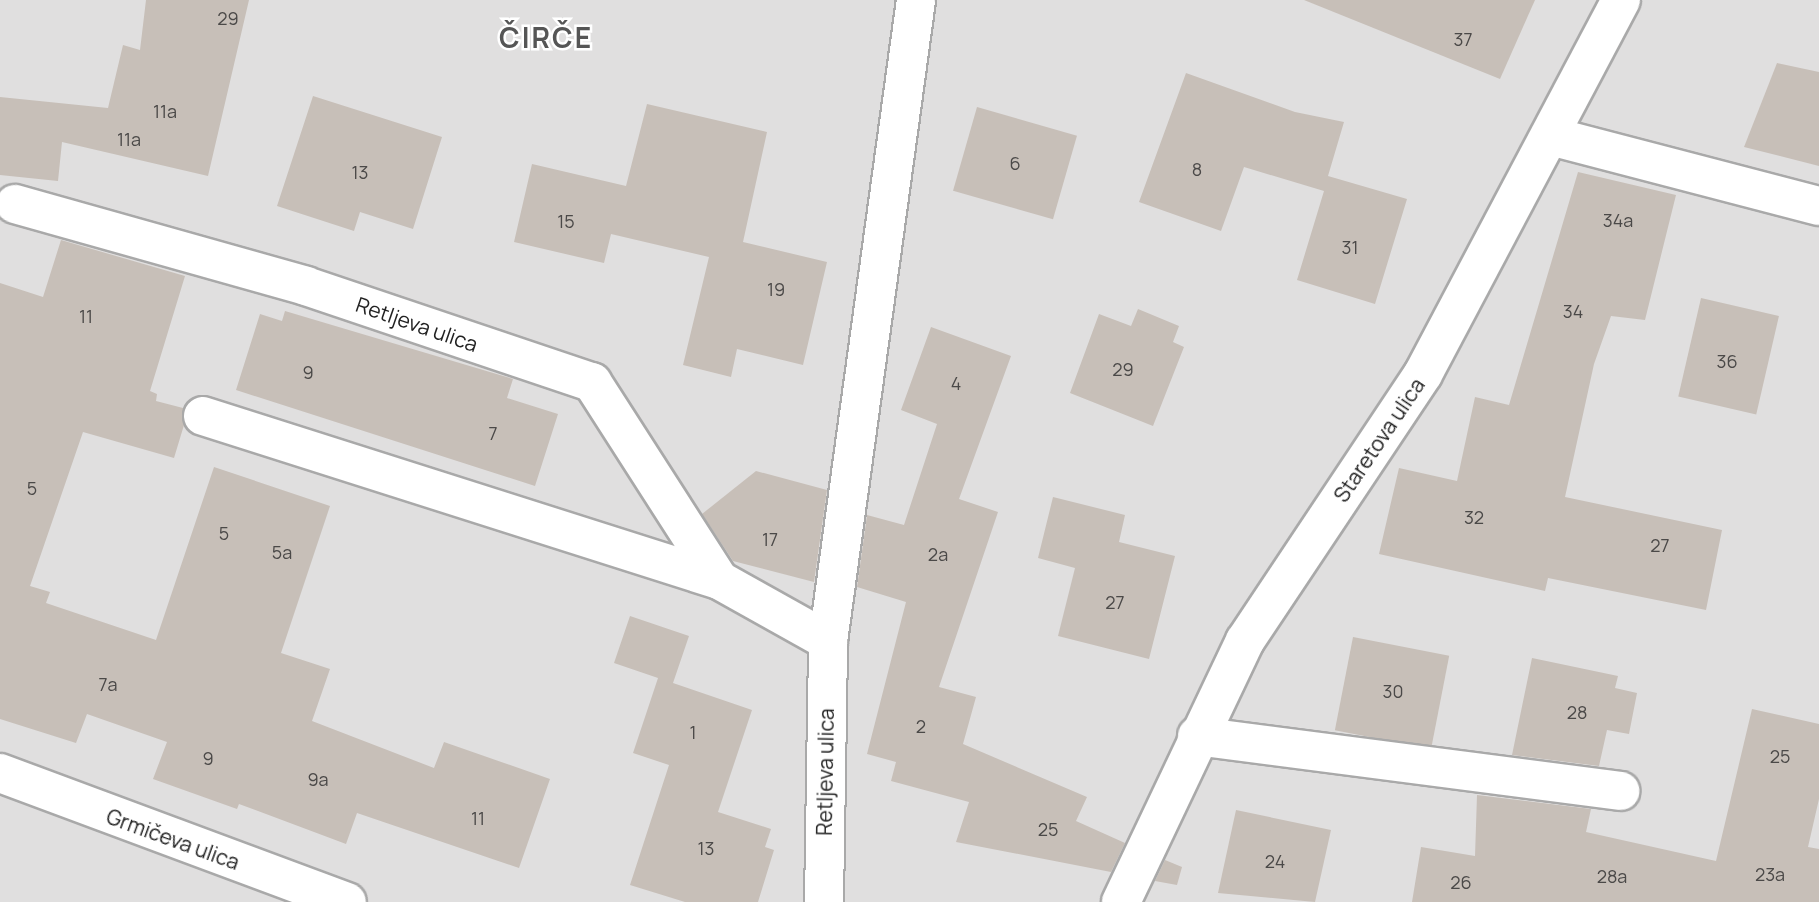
<!DOCTYPE html>
<meta charset="utf-8">
<style>
body{margin:0}
#map{position:relative;width:1819px;height:902px;overflow:hidden;background:#f2efe9;font-family:Manrope,sans-serif}
div>[style]{position:absolute}
[style*='--x']{left:calc(var(--x)*1px);top:calc(var(--y)*1px);width:calc(var(--w)*1px);rotate:calc(var(--a)*1deg)}
.residential>*{inset:0;background:#e0dfdf;transform-origin:0 0}
.building>*{inset:0;background:#c7bfb8;transform-origin:0 0}
.roads{filter:drop-shadow(2px 0 #a9a9a9) drop-shadow(-2px 0 #a9a9a9) drop-shadow(0 2px #a9a9a9) drop-shadow(0 -2px #a9a9a9)}
.minor>*{height:38px;margin:-19px;padding:0 19px;transform-origin:19px;border-radius:19px;background:#fff}
span{translate:-50% -50%;white-space:nowrap;text-align:center;line-height:1.15;-webkit-text-stroke:5px #fff;paint-order:stroke}
.number-label{font-size:18px;color:#4b4948}
.number-label span{-webkit-text-stroke-width:0}
.street-label{font-size:21px;color:#222}
.district-label{font-size:28px;color:#555;font-weight:700;letter-spacing:2px}
</style>
<div id="map">
<div class="residential">
<div style="left:0;top:0;width:1819px;height:902px"></div>
</div>
<div class="building">
<div style="clip-path:polygon(146px 0,249px 0,208px 176px,62px 142px,58px 181px,0 175px,0 97px,108px 108px,123px 45px,140px 50px)"></div>
<div style="clip-path:polygon(1304px 0,1535px 0,1500px 79px)"></div>
<div style="clip-path:polygon(1777px 63px,1819px 72px,1819px 166px,1744px 147px)"></div>
<div style="clip-path:polygon(1186px 73px,1295px 112px,1344px 122px,1328px 176px,1407px 199px,1375px 304px,1297px 280px,1324px 191px,1244px 167px,1221px 231px,1139px 202px)"></div>
<div style="clip-path:polygon(313px 96px,442px 137px,413px 229px,360px 212px,354px 231px,277px 206px)"></div>
<div style="clip-path:polygon(647px 104px,767px 132px,743px 242px,827px 262px,803px 365px,737px 349px,731px 377px,683px 365px,709px 257px,611px 234px,604px 263px,514px 242px,532px 164px,626px 186px)"></div>
<div style="left:977px;top:107px;width:104px;height:87px;rotate:16deg"></div>
<div style="clip-path:polygon(1578px 172px,1676px 195px,1645px 320px,1611px 316px,1594px 364px,1565px 497px,1722px 530px,1706px 610px,1548px 578px,1545px 591px,1379px 554px,1399px 468px,1457px 481px,1475px 397px,1509px 405px)"></div>
<div style="clip-path:polygon(61px 240px,185px 276px,150px 391px,157px 394px,156px 401px,183px 408px,184px 425px,174px 458px,83px 432px,30px 586px,50px 592px,46px 603px,156px 640px,214px 467px,330px 506px,281px 653px,330px 669px,312px 721px,434px 768px,444px 742px,550px 779px,519px 868px,357px 813px,346px 844px,239px 804px,237px 809px,153px 779px,167px 742px,87px 714px,76px 743px,0 719px,0 283px,43px 297px)"></div>
<div style="left:1701px;top:298px;width:80px;height:101px;rotate:13deg"></div>
<div style="clip-path:polygon(1138px 309px,1179px 326px,1173px 342px,1184px 347px,1153px 426px,1070px 393px,1099px 314px,1131px 326px)"></div>
<div style="clip-path:polygon(285px 311px,513px 379px,507px 398px,558px 414px,535px 486px,236px 390px,260px 314px,282px 321px)"></div>
<div style="clip-path:polygon(931px 327px,1011px 356px,959px 499px,998px 512px,939px 687px,976px 697px,963px 744px,1087px 797px,1076px 821px,1125px 843px,1111px 872px,956px 842px,969px 802px,891px 781px,896px 762px,867px 754px,906px 602px,857px 587px,867px 515px,904px 525px,937px 424px,901px 410px)"></div>
<div style="clip-path:polygon(756px 471px,827px 490px,814px 582px,733px 561px,702px 514px)"></div>
<div style="clip-path:polygon(1053px 497px,1125px 515px,1119px 542px,1175px 556px,1149px 659px,1058px 636px,1075px 568px,1038px 558px)"></div>
<div style="clip-path:polygon(630px 616px,689px 636px,673px 683px,752px 710px,718px 812px,771px 829px,765px 847px,774px 850px,758px 902px,685px 902px,630px 885px,669px 765px,633px 753px,658px 678px,614px 663px)"></div>
<div style="left:1353px;top:637px;width:98px;height:95px;rotate:11deg"></div>
<div style="clip-path:polygon(1532px 658px,1618px 676px,1615px 688px,1637px 693px,1629px 734px,1607px 730px,1599px 766px,1512px 755px)"></div>
<div style="clip-path:polygon(1752px 709px,1819px 724px,1819px 799px,1808px 847px,1819px 849px,1819px 902px,1412px 902px,1421px 847px,1475px 856px,1477px 795px,1591px 809px,1586px 832px,1716px 861px)"></div>
<div style="clip-path:polygon(1236px 810px,1331px 830px,1315px 902px,1218px 893px)"></div>
<div style="clip-path:polygon(1165px 860px,1182px 867px,1177px 885px,1155px 881px)"></div>
</div>
<div class="roads">
<div class="minor">
<div style="--x:1550;--y:136;--w:278;--a:14.6"></div>
<div style="--x:15;--y:204;--w:302;--a:15.7"></div>
<div style="--x:306;--y:286;--w:302;--a:18.6"></div>
<div style="--x:592;--y:382;--w:235;--a:57.3"></div>
<div style="--x:203;--y:416;--w:541;--a:17.63"></div>
<div style="--x:719;--y:580;--w:125;--a:29.2"></div>
<div style="--x:1197;--y:736;--w:427;--a:7.4"></div>
<div style="--x:0;--y:773;--w:370;--a:20.4"></div>
<div style="--x:824;--y:902;--w:261;--a:-89.1"></div>
<div style="--x:828;--y:641;--w:647;--a:-82.18"></div>
<div style="--x:1121;--y:902;--w:289;--a:-64.6"></div>
<div style="--x:1245;--y:641;--w:321;--a:-56.3"></div>
<div style="--x:1423;--y:374;--w:423;--a:-62.1"></div>
</div>
</div>
<div class="number-label">
<span style="left:228px;top:18px">29</span>
<span style="left:1463px;top:39px">37</span>
<span style="left:165px;top:111px">11a</span>
<span style="left:129px;top:139px">11a</span>
<span style="left:1015px;top:163px">6</span>
<span style="left:1197px;top:169px">8</span>
<span style="left:360px;top:172px">13</span>
<span style="left:1618px;top:220px">34a</span>
<span style="left:566px;top:221px">15</span>
<span style="left:1350px;top:247px">31</span>
<span style="left:776px;top:289px">19</span>
<span style="left:1573px;top:311px">34</span>
<span style="left:86px;top:316px">11</span>
<span style="left:1727px;top:361px">36</span>
<span style="left:1123px;top:369px">29</span>
<span style="left:308px;top:372px">9</span>
<span style="left:956px;top:383px">4</span>
<span style="left:493px;top:433px">7</span>
<span style="left:32px;top:488px">5</span>
<span style="left:1474px;top:517px">32</span>
<span style="left:224px;top:533px">5</span>
<span style="left:770px;top:539px">17</span>
<span style="left:1660px;top:545px">27</span>
<span style="left:282px;top:552px">5a</span>
<span style="left:938px;top:554px">2a</span>
<span style="left:1115px;top:602px">27</span>
<span style="left:108px;top:684px">7a</span>
<span style="left:1393px;top:691px">30</span>
<span style="left:1577px;top:712px">28</span>
<span style="left:921px;top:726px">2</span>
<span style="left:693px;top:732px">1</span>
<span style="left:1780px;top:756px">25</span>
<span style="left:208px;top:758px">9</span>
<span style="left:318px;top:779px">9a</span>
<span style="left:478px;top:818px">11</span>
<span style="left:1048px;top:829px">25</span>
<span style="left:706px;top:848px">13</span>
<span style="left:1275px;top:861px">24</span>
<span style="left:1770px;top:874px">23a</span>
<span style="left:1612px;top:876px">28a</span>
<span style="left:1461px;top:882px">26</span>
</div>
<div class="street-label">
<span style="left:417px;top:324px;rotate:19deg">Retljeva ulica</span>
<span style="left:1379px;top:440px;rotate:-56deg">Staretova ulica</span>
<span style="left:825px;top:772px;rotate:-89deg">Retljeva ulica</span>
<span style="left:173px;top:839px;rotate:20deg">Grmičeva ulica</span>
</div>
<div class="district-label">
<span style="left:546px;top:37px">ČIRČE</span>
</div>
</div>
